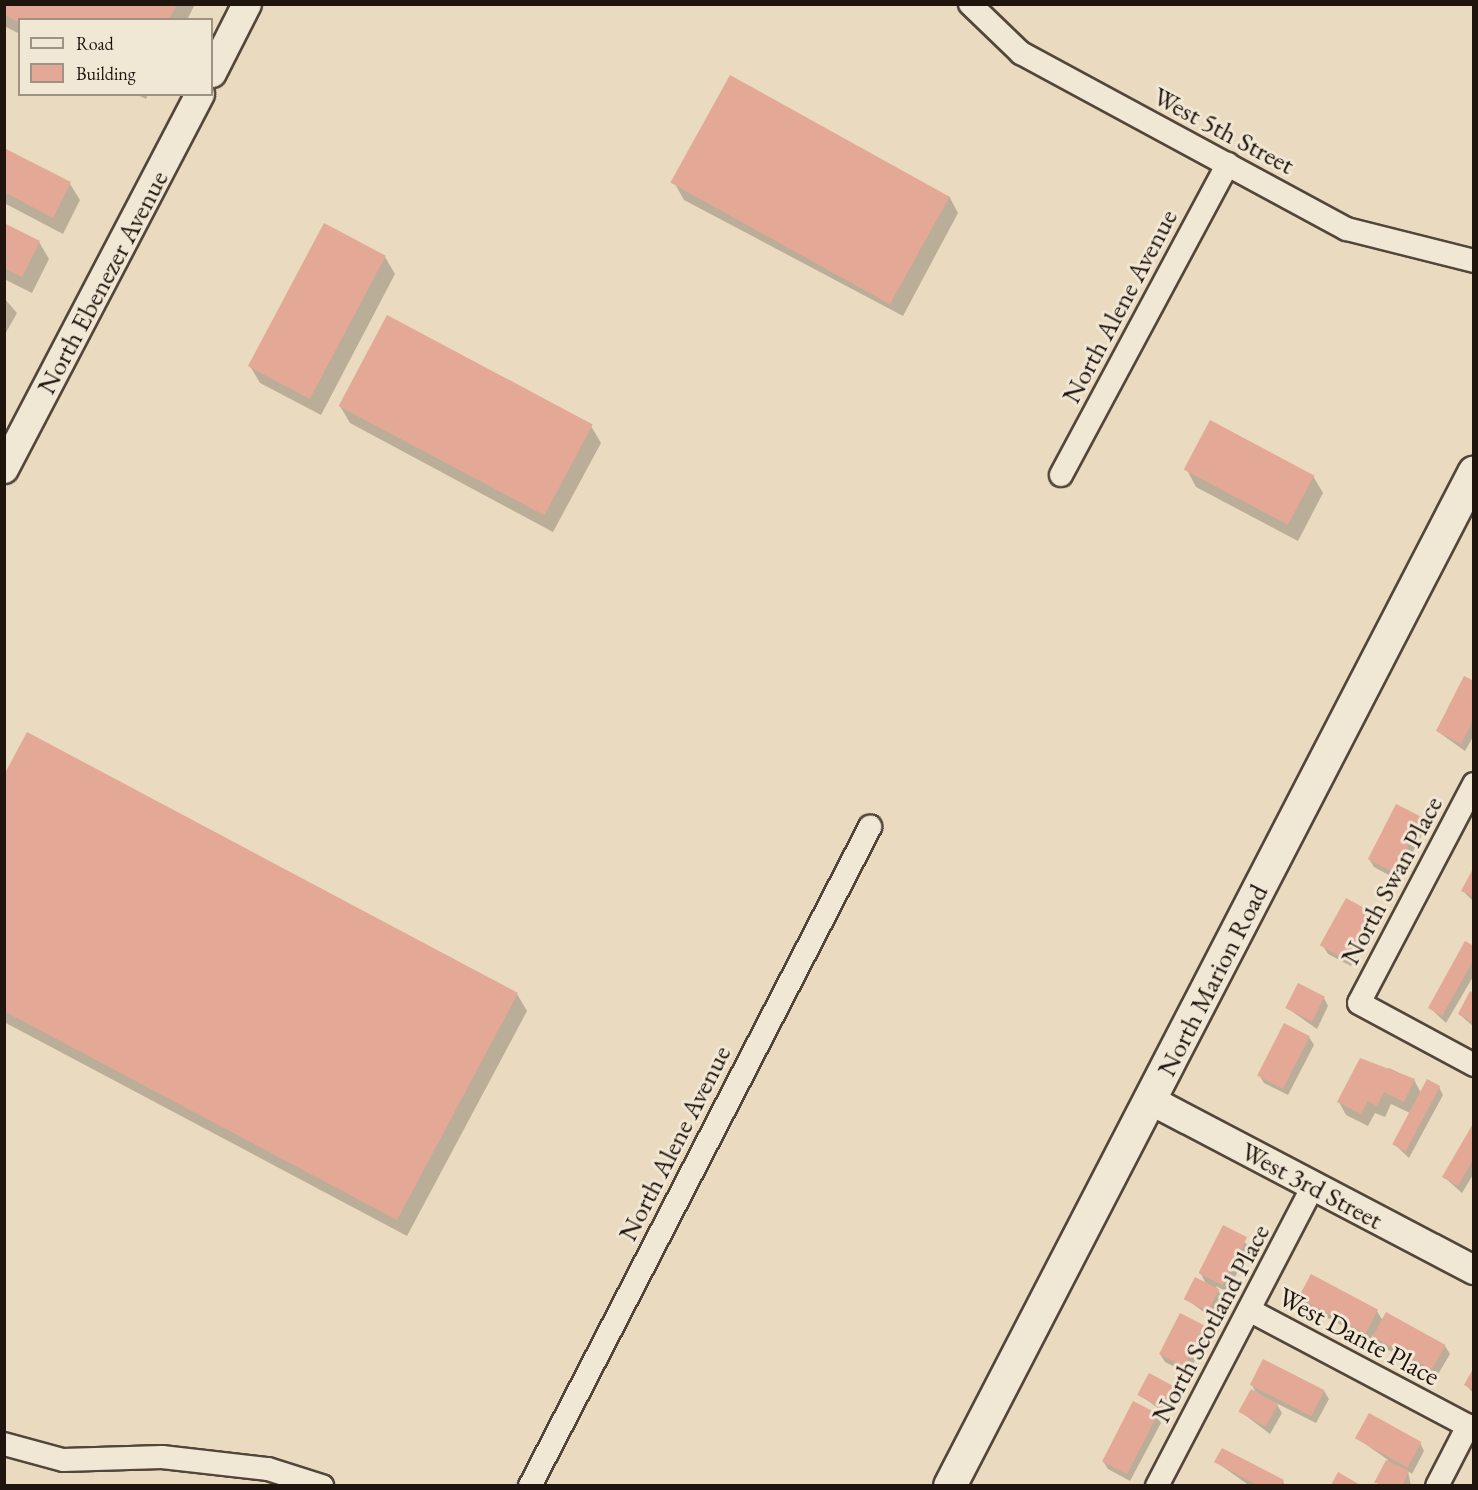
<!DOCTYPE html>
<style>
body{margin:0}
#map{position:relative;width:1478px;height:1490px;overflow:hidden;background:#eadabf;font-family:"EB Garamond",serif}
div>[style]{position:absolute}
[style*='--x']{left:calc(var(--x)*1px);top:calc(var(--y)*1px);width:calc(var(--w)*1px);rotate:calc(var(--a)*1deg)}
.shadow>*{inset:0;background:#0003}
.building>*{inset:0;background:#e3a896;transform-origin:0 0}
.roads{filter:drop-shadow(2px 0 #52463a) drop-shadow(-2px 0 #52463a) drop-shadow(0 2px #52463a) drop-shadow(0 -2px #52463a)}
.minor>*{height:22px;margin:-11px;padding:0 11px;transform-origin:11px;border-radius:11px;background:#f1e7d5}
.tertiary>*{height:28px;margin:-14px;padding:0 14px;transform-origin:14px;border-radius:14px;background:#f1e7d5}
.secondary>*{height:32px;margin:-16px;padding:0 16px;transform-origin:16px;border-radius:16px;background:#f1e7d5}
span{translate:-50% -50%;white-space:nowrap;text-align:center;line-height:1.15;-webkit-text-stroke:6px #f1e7d5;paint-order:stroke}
.street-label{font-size:27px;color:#20140e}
.frame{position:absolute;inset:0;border:6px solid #20140e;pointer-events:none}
.legend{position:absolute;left:18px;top:18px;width:195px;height:78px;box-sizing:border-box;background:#f1e7d5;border:2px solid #9d9385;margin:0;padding:8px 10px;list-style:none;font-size:18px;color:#20140e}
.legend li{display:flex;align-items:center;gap:12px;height:30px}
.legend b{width:30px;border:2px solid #9d9385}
</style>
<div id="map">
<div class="shadow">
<div style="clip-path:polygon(4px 4px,195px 4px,187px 20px,20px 20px,20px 34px,4px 26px)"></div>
<div style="clip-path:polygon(136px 94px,148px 94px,146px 99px)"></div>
<div style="clip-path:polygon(4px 149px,70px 184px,80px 200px,63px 234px,4px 203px)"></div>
<div style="clip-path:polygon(675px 184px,949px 196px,958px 213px,903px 316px,684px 200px)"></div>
<div style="clip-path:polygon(4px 224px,39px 242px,49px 259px,32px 293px,4px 279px)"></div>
<div style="clip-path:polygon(385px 257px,395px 274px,321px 415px,260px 383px,250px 366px)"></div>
<div style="clip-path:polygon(4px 298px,17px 313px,4px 336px)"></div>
<div style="clip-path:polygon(340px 406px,591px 426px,601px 443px,553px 532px,350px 423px)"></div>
<div style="clip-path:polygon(1187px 470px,1313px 476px,1323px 493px,1298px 541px,1196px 487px)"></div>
<div style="clip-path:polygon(1474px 683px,1474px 735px,1465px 751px,1437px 731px)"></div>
<div style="clip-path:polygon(4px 778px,517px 994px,527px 1011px,407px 1236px,4px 1022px)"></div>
<div style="clip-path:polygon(1422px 819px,1426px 827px,1398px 880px,1374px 867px,1369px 859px)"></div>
<div style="clip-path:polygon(1474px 870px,1474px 902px,1463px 891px)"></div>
<div style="clip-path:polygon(1370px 913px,1375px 921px,1351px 966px,1328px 954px,1323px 946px)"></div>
<div style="clip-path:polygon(1474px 947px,1474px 975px,1446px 1023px,1430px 1008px)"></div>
<div style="clip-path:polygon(1474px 995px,1474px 1027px,1459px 1014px)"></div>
<div style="clip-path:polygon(1324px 998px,1328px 1006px,1317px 1029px,1287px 1008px)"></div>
<div style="clip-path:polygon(1309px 1037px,1314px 1045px,1288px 1095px,1264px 1083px,1259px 1075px)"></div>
<div style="clip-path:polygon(1389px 1068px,1414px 1080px,1421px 1093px,1439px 1087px,1443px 1095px,1409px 1158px,1394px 1144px,1410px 1113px,1391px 1104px,1385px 1117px,1375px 1113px,1368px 1126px,1346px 1115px,1339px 1102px)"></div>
<div style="clip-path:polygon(1474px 1125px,1474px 1173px,1462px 1193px,1444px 1177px)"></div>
<div style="clip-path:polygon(1223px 1227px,1251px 1247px,1227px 1292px,1216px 1286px,1222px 1298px,1212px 1318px,1186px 1299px,1206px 1284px,1200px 1272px)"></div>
<div style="clip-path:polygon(1300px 1298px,1377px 1311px,1383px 1321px,1445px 1346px,1450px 1354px,1437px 1376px,1379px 1345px,1373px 1335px,1370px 1340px,1305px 1306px)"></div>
<div style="clip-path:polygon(1204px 1327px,1208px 1335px,1188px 1374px,1165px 1362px,1160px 1354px)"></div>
<div style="clip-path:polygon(1474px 1370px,1474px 1394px,1466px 1385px)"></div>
<div style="clip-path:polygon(1252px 1385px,1324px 1391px,1329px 1399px,1316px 1423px,1276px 1403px,1282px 1413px,1270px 1434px,1241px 1412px,1256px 1393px)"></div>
<div style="clip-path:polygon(1172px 1387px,1176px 1395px,1166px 1414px,1140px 1395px)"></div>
<div style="clip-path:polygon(1156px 1415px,1161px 1423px,1130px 1481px,1108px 1469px,1103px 1461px)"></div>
<div style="clip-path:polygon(1357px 1438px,1420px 1443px,1424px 1451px,1412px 1474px,1408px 1471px,1411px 1486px,1377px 1486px,1388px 1460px)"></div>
<div style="clip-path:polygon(1216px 1462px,1283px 1481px,1285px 1486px,1250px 1486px)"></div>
</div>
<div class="building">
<div style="clip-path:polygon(5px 4px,177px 4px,169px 20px,20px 23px,5px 15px)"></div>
<div style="left:730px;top:75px;width:251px;height:123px;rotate:29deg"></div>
<div style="clip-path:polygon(4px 148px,71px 182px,53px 218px,4px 192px)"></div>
<div style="clip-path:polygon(4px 223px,40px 241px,22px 277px,4px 268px)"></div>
<div style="left:324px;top:223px;width:70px;height:162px;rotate:28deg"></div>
<div style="left:387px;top:315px;width:233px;height:103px;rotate:28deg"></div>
<div style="left:1210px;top:420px;width:118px;height:56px;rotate:28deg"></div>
<div style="clip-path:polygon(1464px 676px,1474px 681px,1474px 719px,1461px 744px,1436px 731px)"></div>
<div style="clip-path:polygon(27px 732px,518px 993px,397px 1220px,4px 1011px,4px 775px)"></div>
<div style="left:1396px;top:804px;width:30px;height:62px;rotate:27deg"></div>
<div style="clip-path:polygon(1474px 867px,1474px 897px,1461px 891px)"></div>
<div style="left:1346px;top:898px;width:29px;height:54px;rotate:29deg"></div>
<div style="clip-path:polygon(1465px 941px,1474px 946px,1474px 959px,1442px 1016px,1428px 1008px)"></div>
<div style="left:1298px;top:983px;width:30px;height:28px;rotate:27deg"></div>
<div style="clip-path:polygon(1470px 991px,1474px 993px,1474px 1023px,1458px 1014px)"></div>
<div style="left:1284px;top:1023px;width:29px;height:59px;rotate:27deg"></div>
<div style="clip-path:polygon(1360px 1058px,1415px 1079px,1404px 1102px,1384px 1092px,1377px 1106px,1368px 1101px,1361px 1114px,1337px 1102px)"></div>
<div style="left:1427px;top:1079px;width:15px;height:74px;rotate:28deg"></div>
<div style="clip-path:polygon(1474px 1122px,1474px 1158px,1458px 1186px,1442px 1177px)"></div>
<div style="left:1223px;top:1225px;width:27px;height:54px;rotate:27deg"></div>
<div style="left:1311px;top:1274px;width:76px;height:27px;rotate:28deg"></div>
<div style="left:1195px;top:1277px;width:27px;height:25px;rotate:27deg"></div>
<div style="left:1386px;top:1312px;width:68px;height:28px;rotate:29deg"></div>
<div style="left:1180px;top:1313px;width:28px;height:46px;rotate:27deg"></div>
<div style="left:1263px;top:1359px;width:69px;height:29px;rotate:27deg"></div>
<div style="clip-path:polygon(1474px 1367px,1474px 1390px,1464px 1385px)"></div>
<div style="left:1149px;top:1373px;width:27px;height:25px;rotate:28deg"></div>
<div style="left:1251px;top:1389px;width:31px;height:26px;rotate:29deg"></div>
<div style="left:1133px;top:1401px;width:28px;height:68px;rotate:27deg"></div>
<div style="left:1369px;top:1413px;width:60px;height:29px;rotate:29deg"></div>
<div style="clip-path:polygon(1222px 1448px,1284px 1480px,1281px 1486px,1259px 1486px,1214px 1462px)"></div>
<div style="clip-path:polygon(1386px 1460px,1409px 1471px,1402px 1486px,1374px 1483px)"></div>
<div style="clip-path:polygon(1338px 1472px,1362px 1486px,1331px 1485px)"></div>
</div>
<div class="roads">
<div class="minor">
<div style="--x:970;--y:4;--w:71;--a:43.9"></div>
<div style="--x:1021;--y:53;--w:370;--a:28.4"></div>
<div style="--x:1347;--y:229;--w:131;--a:14.1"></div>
<div style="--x:1061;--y:475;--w:353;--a:-61.8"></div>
<div style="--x:1474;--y:784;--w:247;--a:117.7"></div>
<div style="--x:1359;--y:1003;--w:131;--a:28.3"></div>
<div style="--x:1249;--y:1310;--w:255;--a:27.9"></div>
<div style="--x:4;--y:1444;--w:61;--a:15.2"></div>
<div style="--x:63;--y:1460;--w:99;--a:-1.7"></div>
<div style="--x:162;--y:1457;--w:107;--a:6.5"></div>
<div style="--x:268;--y:1469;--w:57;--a:17.5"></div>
<div style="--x:530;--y:1486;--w:742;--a:-62.71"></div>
<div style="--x:1157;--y:1486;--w:338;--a:-62.5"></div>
<div style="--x:1437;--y:1486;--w:68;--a:-62.7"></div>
</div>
<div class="tertiary">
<div style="--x:212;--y:73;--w:77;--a:-63.1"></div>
<div style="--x:4;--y:469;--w:423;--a:-62.4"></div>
<div style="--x:1150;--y:1100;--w:366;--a:27.7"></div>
</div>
<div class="secondary">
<div style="--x:950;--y:1486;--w:1141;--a:-62.65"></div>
</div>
</div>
<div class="street-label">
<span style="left:1224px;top:130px;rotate:28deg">West 5th Street</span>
<span style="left:102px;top:282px;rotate:-62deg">North Ebenezer Avenue</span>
<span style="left:1119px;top:306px;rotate:-62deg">North Alene Avenue</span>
<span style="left:1391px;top:880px;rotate:-62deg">North Swan Place</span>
<span style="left:1212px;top:980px;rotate:-63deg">North Marion Road</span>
<span style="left:674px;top:1143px;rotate:-63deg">North Alene Avenue</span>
<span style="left:1312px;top:1185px;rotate:28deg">West 3rd Street</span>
<span style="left:1210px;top:1323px;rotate:-62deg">North Scotland Place</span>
<span style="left:1359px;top:1336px;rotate:28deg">West Dante Place</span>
</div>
<div class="frame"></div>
<ul class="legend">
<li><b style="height:8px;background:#f1e7d5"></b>Road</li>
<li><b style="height:16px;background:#e3a896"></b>Building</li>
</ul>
</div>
